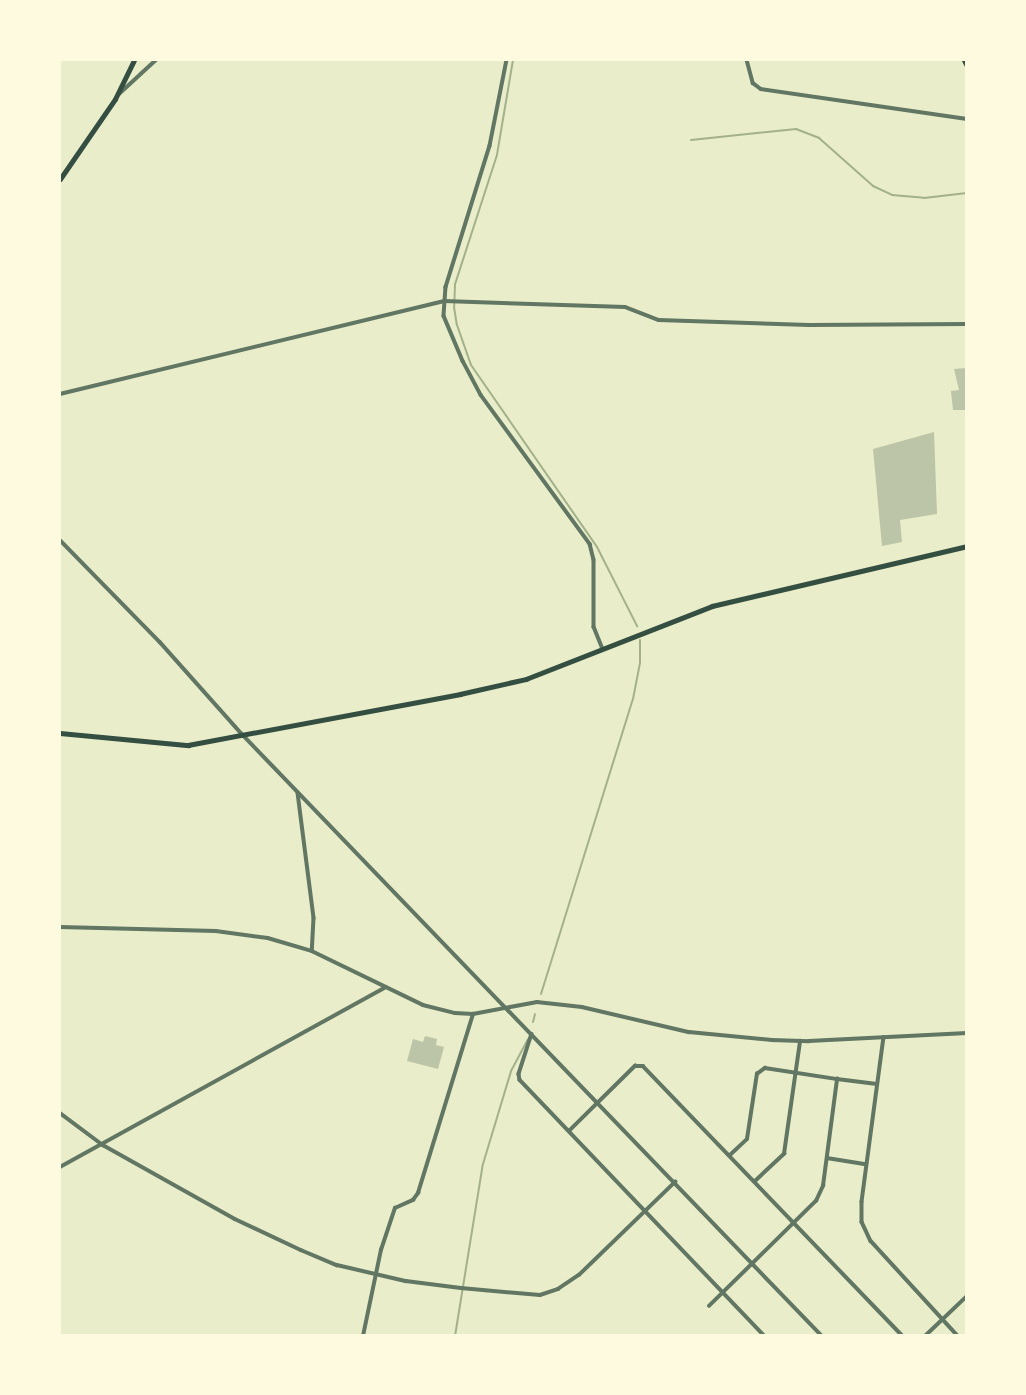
<!DOCTYPE html>
<style>
body{margin:0}
#map{position:relative;width:1026px;height:1395px;overflow:hidden;background:#e9edc9;font-family:Arial,sans-serif}
div>[style]{position:absolute}
[style*='--x']{left:calc(var(--x)*1px);top:calc(var(--y)*1px);width:calc(var(--w)*1px);rotate:calc(var(--a)*1deg)}
.stream>*{height:2px;margin:-1px;padding:0 1px;transform-origin:1px;border-radius:1px;background:#a3b18a}
.building>*{inset:0;background:#bcc5a7}
.minor>*{height:3.5px;margin:-1.75px;padding:0 1.75px;transform-origin:1.75px;border-radius:1.75px;background:#617663}
.tertiary>*{height:3.5px;margin:-1.75px;padding:0 1.75px;transform-origin:1.75px;border-radius:1.75px;background:#617663}
.secondary>*{height:4.5px;margin:-2.25px;padding:0 2.25px;transform-origin:2.25px;border-radius:2.25px;background:#344e41}
.primary>*{height:5px;margin:-2.5px;padding:0 2.5px;transform-origin:2.5px;border-radius:2.5px;background:#344e41}
.trunk>*{height:5px;margin:-2.5px;padding:0 2.5px;transform-origin:2.5px;border-radius:2.5px;background:#344e41}
span{translate:-50% -50%;white-space:nowrap;text-align:center;line-height:1.15;-webkit-text-stroke:5px #fefae0;paint-order:stroke}
.frame{position:absolute;inset:0;border:61px solid #fefae0;pointer-events:none}
</style>
<div id="map">
<div class="stream">
<div style="--x:513;--y:60;--w:96;--a:99.6"></div>
<div style="--x:497;--y:155;--w:136;--a:108"></div>
<div style="--x:455;--y:284;--w:23;--a:92"></div>
<div style="--x:454;--y:307;--w:18;--a:81"></div>
<div style="--x:457;--y:325;--w:42;--a:70.7"></div>
<div style="--x:471;--y:365;--w:221;--a:55.3"></div>
<div style="--x:597;--y:547;--w:89;--a:63.1"></div>
<div style="--x:691;--y:140;--w:106;--a:-6"></div>
<div style="--x:796;--y:129;--w:25;--a:21"></div>
<div style="--x:819;--y:138;--w:72;--a:41.6"></div>
<div style="--x:873;--y:186;--w:21;--a:25"></div>
<div style="--x:892;--y:195;--w:32;--a:5"></div>
<div style="--x:924;--y:198;--w:43;--a:-6.6"></div>
<div style="--x:541;--y:994;--w:309;--a:-72.7"></div>
<div style="--x:633;--y:699;--w:37;--a:-79"></div>
<div style="--x:640;--y:663;--w:23;--a:-90"></div>
<div style="--x:533;--y:1022;--w:8;--a:-76"></div>
<div style="--x:455;--y:1336;--w:174;--a:-80.8"></div>
<div style="--x:483;--y:1164;--w:97;--a:-73.2"></div>
<div style="--x:511;--y:1071;--w:36;--a:-62"></div>
</div>
<div class="building">
<div style="clip-path:polygon(967px 368px,967px 410px,953px 410px,951px 391px,959px 390px,954px 369px)"></div>
<div style="clip-path:polygon(934px 432px,937px 514px,900px 520px,902px 542px,882px 546px,873px 449px)"></div>
<div style="clip-path:polygon(425px 1036px,437px 1039px,436px 1045px,444px 1047px,438px 1069px,407px 1061px,413px 1039px,423px 1042px)"></div>
</div>
<div class="minor">
<div style="--x:507;--y:60;--w:88;--a:101.2"></div>
<div style="--x:490;--y:146;--w:148;--a:107.3"></div>
<div style="--x:446;--y:287;--w:29;--a:94"></div>
<div style="--x:444;--y:316;--w:49;--a:67.1"></div>
<div style="--x:463;--y:361;--w:38;--a:62"></div>
<div style="--x:481;--y:395;--w:185;--a:53.8"></div>
<div style="--x:590;--y:544;--w:16;--a:76"></div>
<div style="--x:594;--y:560;--w:67;--a:90"></div>
<div style="--x:594;--y:627;--w:24;--a:68"></div>
<div style="--x:747;--y:60;--w:24;--a:75"></div>
<div style="--x:753;--y:83;--w:10;--a:37"></div>
<div style="--x:761;--y:89;--w:208;--a:8.3"></div>
<div style="--x:119;--y:94;--w:50;--a:-42.6"></div>
<div style="--x:60;--y:394;--w:395;--a:-13.6"></div>
<div style="--x:444;--y:301;--w:181;--a:1.9"></div>
<div style="--x:625;--y:307;--w:36;--a:21"></div>
<div style="--x:659;--y:320;--w:150;--a:1.9"></div>
<div style="--x:809;--y:325;--w:158;--a:-0.4"></div>
<div style="--x:298;--y:793;--w:126;--a:82.7"></div>
<div style="--x:314;--y:918;--w:33;--a:93"></div>
<div style="--x:532;--y:1034;--w:42;--a:108"></div>
<div style="--x:519;--y:1074;--w:6;--a:81"></div>
<div style="--x:520;--y:1080;--w:354;--a:46.3"></div>
<div style="--x:884;--y:1037;--w:166;--a:97.6"></div>
<div style="--x:862;--y:1202;--w:20;--a:90"></div>
<div style="--x:862;--y:1222;--w:21;--a:65"></div>
<div style="--x:871;--y:1241;--w:129;--a:47.5"></div>
<div style="--x:60;--y:1113;--w:54;--a:36.7"></div>
<div style="--x:103;--y:1145;--w:151;--a:29.3"></div>
<div style="--x:235;--y:1219;--w:73;--a:25.2"></div>
<div style="--x:301;--y:1250;--w:39;--a:23"></div>
<div style="--x:337;--y:1265;--w:71;--a:13.1"></div>
<div style="--x:406;--y:1281;--w:55;--a:7.3"></div>
<div style="--x:461;--y:1288;--w:79;--a:5.1"></div>
<div style="--x:540;--y:1295;--w:19;--a:-18"></div>
<div style="--x:558;--y:1289;--w:25;--a:-34"></div>
<div style="--x:579;--y:1275;--w:134;--a:-44.1"></div>
<div style="--x:569;--y:1131;--w:93;--a:-44.6"></div>
<div style="--x:635;--y:1066;--w:8;--a:0"></div>
<div style="--x:643;--y:1066;--w:375;--a:46.1"></div>
<div style="--x:730;--y:1155;--w:23;--a:-43"></div>
<div style="--x:747;--y:1139;--w:66;--a:-81.3"></div>
<div style="--x:757;--y:1074;--w:10;--a:-37"></div>
<div style="--x:765;--y:1068;--w:73;--a:8.7"></div>
<div style="--x:827;--y:1158;--w:39;--a:9"></div>
<div style="--x:60;--y:1167;--w:372;--a:-28.9"></div>
<div style="--x:755;--y:1181;--w:40;--a:-43"></div>
<div style="--x:784;--y:1154;--w:114;--a:-81.9"></div>
<div style="--x:709;--y:1306;--w:150;--a:-44.5"></div>
<div style="--x:816;--y:1201;--w:17;--a:-65"></div>
<div style="--x:823;--y:1186;--w:108;--a:-82.5"></div>
<div style="--x:837;--y:1079;--w:40;--a:7.1"></div>
<div style="--x:363;--y:1336;--w:88;--a:-78.2"></div>
<div style="--x:381;--y:1250;--w:44;--a:-71.6"></div>
<div style="--x:395;--y:1208;--w:20;--a:-24"></div>
<div style="--x:413;--y:1200;--w:9;--a:-54"></div>
<div style="--x:418;--y:1193;--w:187;--a:-72.9"></div>
</div>
<div class="tertiary">
<div style="--x:60;--y:540;--w:143;--a:45.6"></div>
<div style="--x:160;--y:642;--w:122;--a:48.3"></div>
<div style="--x:241;--y:733;--w:837;--a:46.06"></div>
<div style="--x:60;--y:927;--w:156;--a:1.5"></div>
<div style="--x:216;--y:931;--w:52;--a:7.7"></div>
<div style="--x:268;--y:938;--w:46;--a:16.5"></div>
<div style="--x:312;--y:951;--w:123;--a:25.9"></div>
<div style="--x:423;--y:1005;--w:33;--a:14"></div>
<div style="--x:455;--y:1013;--w:18;--a:3"></div>
<div style="--x:473;--y:1014;--w:65;--a:-10.6"></div>
<div style="--x:537;--y:1002;--w:45;--a:6.3"></div>
<div style="--x:582;--y:1007;--w:110;--a:13.2"></div>
<div style="--x:689;--y:1032;--w:83;--a:5.5"></div>
<div style="--x:772;--y:1040;--w:37;--a:2"></div>
<div style="--x:809;--y:1041;--w:158;--a:-2.9"></div>
<div style="--x:925;--y:1336;--w:58;--a:-43.6"></div>
</div>
<div class="secondary">
<div style="--x:60;--y:733;--w:129;--a:5.4"></div>
<div style="--x:188;--y:745;--w:277;--a:-10.6"></div>
<div style="--x:460;--y:694;--w:68;--a:-12.8"></div>
<div style="--x:526;--y:679;--w:200;--a:-21.4"></div>
<div style="--x:712;--y:606;--w:262;--a:-13.2"></div>
</div>
<div class="primary">
<div style="--x:60;--y:179;--w:97;--a:-55.5"></div>
<div style="--x:115;--y:99;--w:43;--a:-64"></div>
</div>
<div class="trunk">
<div style="--x:964;--y:60;--w:7;--a:63"></div>
</div>
<div class="frame"></div>
</div>
